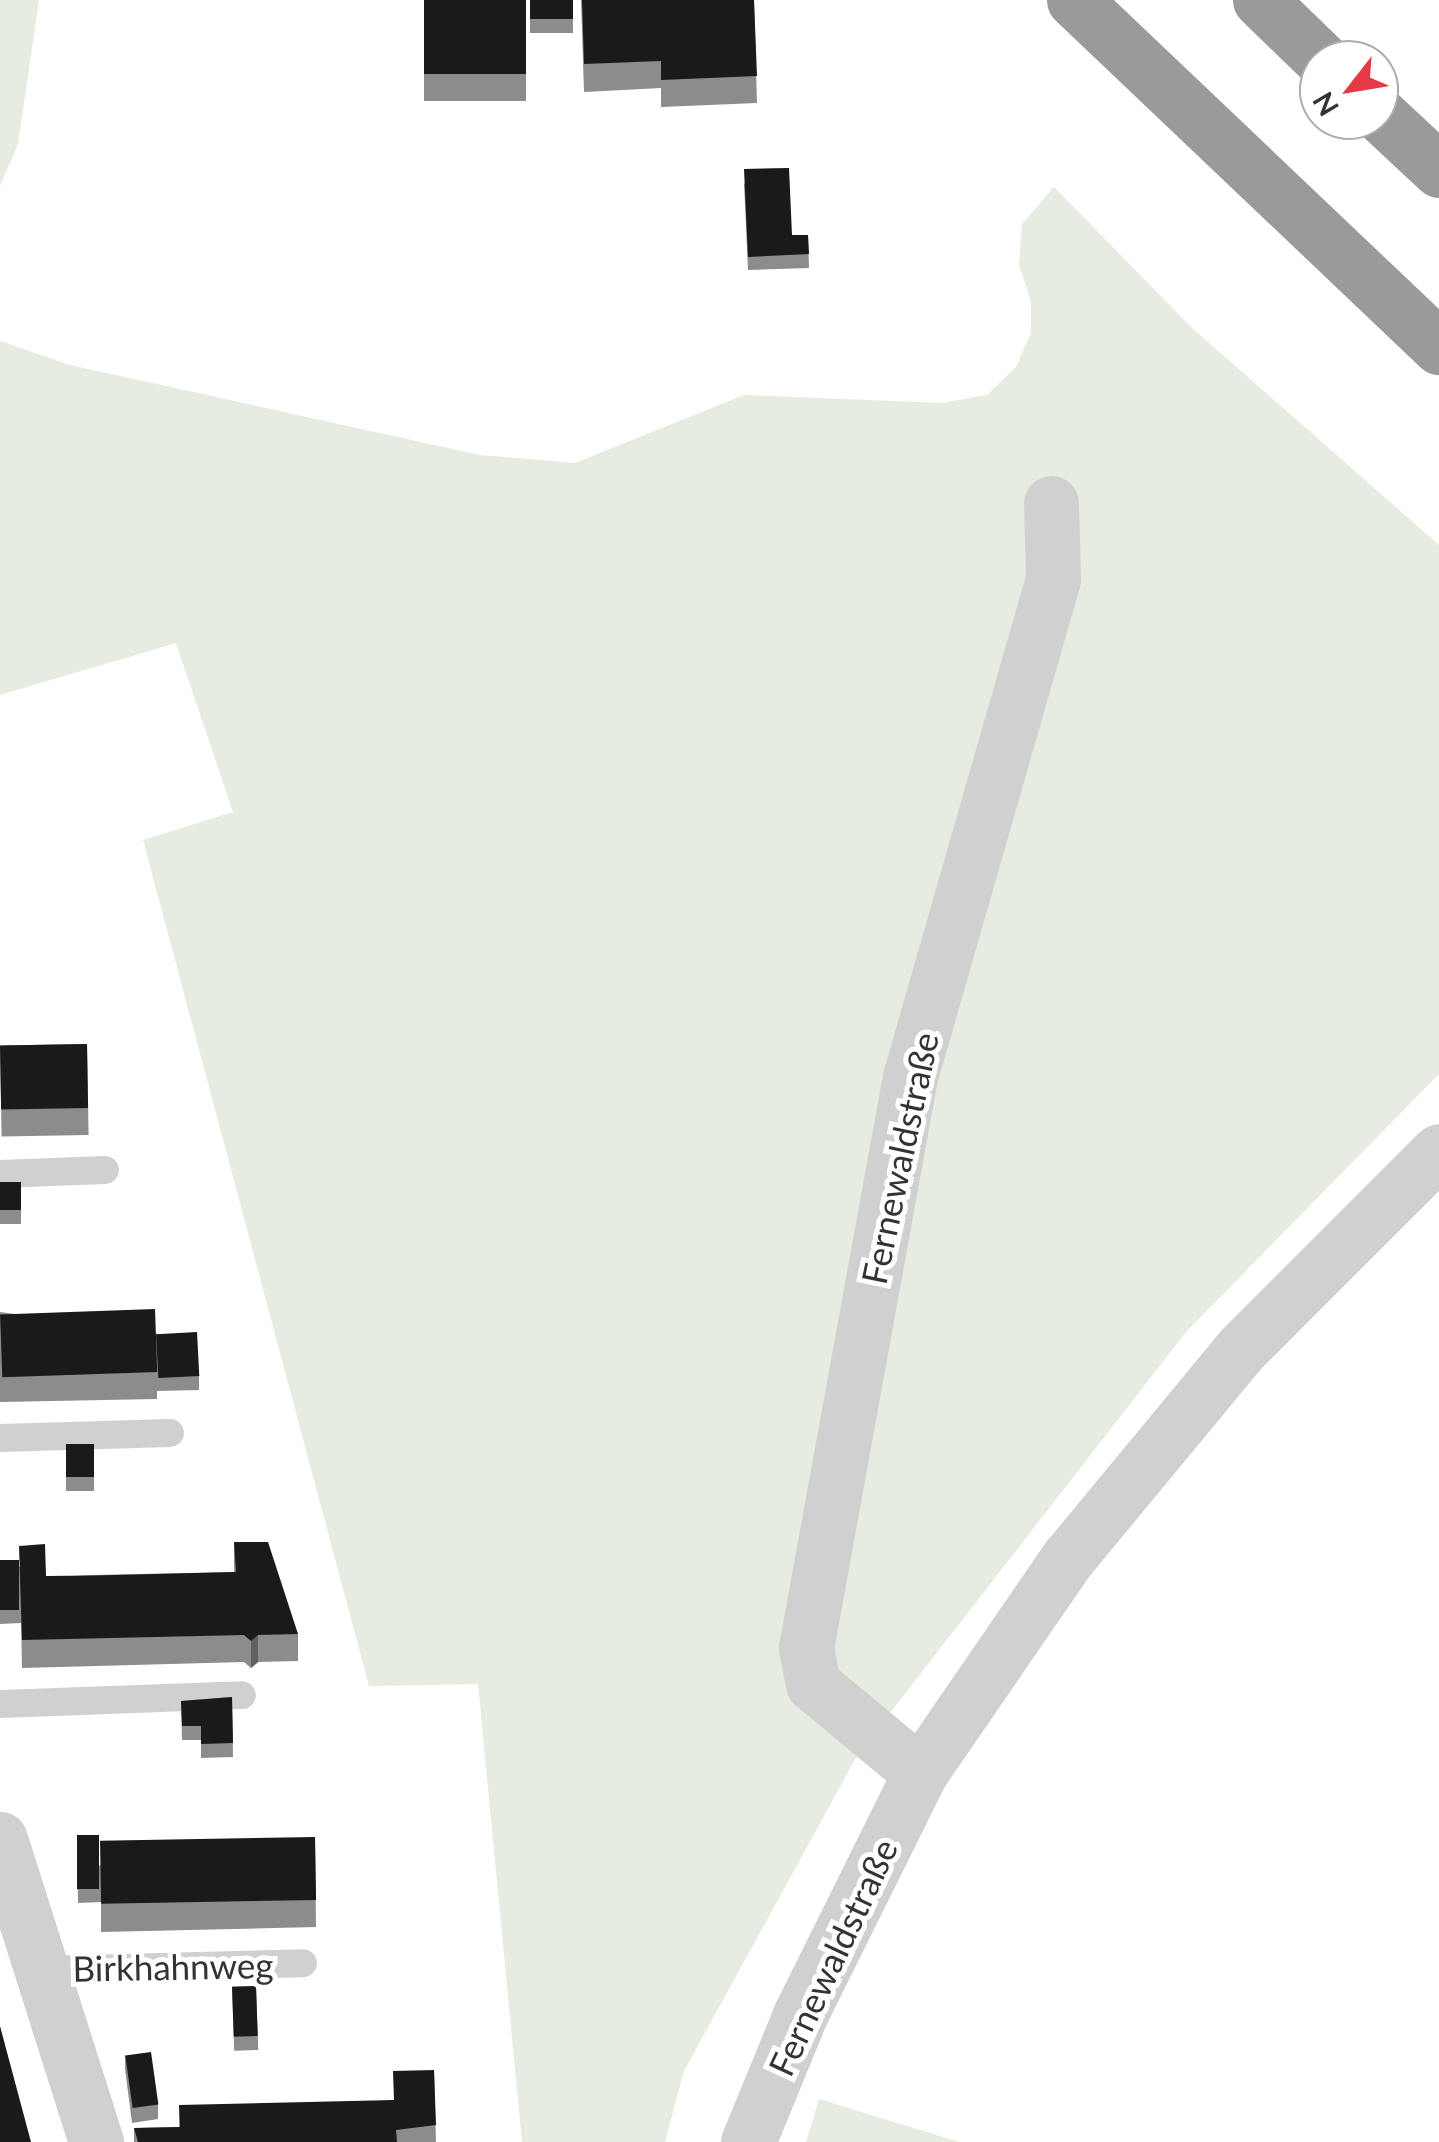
<!DOCTYPE html>
<meta charset="utf-8">
<style>
body{margin:0}
#map{position:relative;width:1439px;height:2142px;overflow:hidden;background:#fff;font-family:Lato,sans-serif}
div>[style]{position:absolute}
[style*='--x']{left:calc(var(--x)*1px);top:calc(var(--y)*1px);width:calc(var(--w)*1px);rotate:calc(var(--a)*1deg)}
.green>*{inset:0;background:#e6ecdf}
.service>*{height:28px;margin:-14px;padding:0 14px;transform-origin:14px;border-radius:14px;background:#d0d0d0}
.minor>*{height:55px;margin:-27.5px;padding:0 27.5px;transform-origin:27.5px;border-radius:27.5px;background:#d0d0d0}
.motorway>*{height:55px;margin:-27.5px;padding:0 27.5px;transform-origin:27.5px;border-radius:27.5px;background:#9a9a9a}
.wall>*{inset:0;background:#8c8c8c;transform-origin:0 0}
.shaded-wall>*{inset:0;background:#5f5f5f}
.building>*{inset:0;background:#1a1a1a;transform-origin:0 0}
span{translate:-50% -50%;white-space:nowrap;text-align:center;line-height:1.15;-webkit-text-stroke:10px #fff;paint-order:stroke}
.street-label{font-size:35px;color:#333}
.north{position:absolute;left:1299px;top:40px;width:100px;height:100px;box-sizing:border-box;background:#fff;border:2px solid #adadad;border-radius:50%;rotate:239deg;font-size:28px;font-weight:700;line-height:40px;text-align:center;color:#333}
.north::after{content:'';display:block;margin:auto;width:35px;height:45px;background:#e63946;clip-path:polygon(50% 0,100% 100%,50% 72%,0 100%)}
</style>
<div id="map">
<div class="green">
<div style="clip-path:polygon(0 0,39px 0,18px 144px,0 186px)"></div>
<div style="clip-path:polygon(1054px 187px,1192px 328px,1439px 545px,1439px 1074px,1186px 1332px,858px 1754px,684px 2071px,665px 2142px,522px 2142px,478px 1684px,369px 1686px,143px 840px,233px 812px,176px 643px,0 695px,0 341px,70px 365px,480px 455px,575px 463px,744px 395px,942px 403px,987px 395px,1016px 367px,1031px 333px,1031px 301px,1019px 265px,1022px 224px)"></div>
<div style="clip-path:polygon(819px 2099px,959px 2142px,806px 2142px)"></div>
</div>
<div class="service">
<div style="--x:0;--y:1174;--w:105;--a:-2.2"></div>
<div style="--x:0;--y:1438;--w:170;--a:-1.7"></div>
<div style="--x:0;--y:1704;--w:242;--a:-2.1"></div>
<div style="--x:42;--y:1970;--w:261;--a:-1.5"></div>
</div>
<div class="minor">
<div style="--x:920;--y:1773;--w:139;--a:-140.2"></div>
<div style="--x:813;--y:1684;--w:37;--a:-101"></div>
<div style="--x:806;--y:1648;--w:580;--a:-79.68"></div>
<div style="--x:910;--y:1077;--w:518;--a:-73.98"></div>
<div style="--x:1053;--y:579;--w:76;--a:-91.5"></div>
<div style="--x:0;--y:1839;--w:318;--a:72.4"></div>
<div style="--x:748;--y:2142;--w:137;--a:-67.7"></div>
<div style="--x:800;--y:2015;--w:270;--a:-63.6"></div>
<div style="--x:920;--y:1773;--w:261;--a:-55.5"></div>
<div style="--x:1068;--y:1558;--w:270;--a:-50.4"></div>
<div style="--x:1240;--y:1350;--w:281;--a:-45"></div>
</div>
<div class="motorway">
<div style="--x:1074;--y:0;--w:504;--a:43.55"></div>
<div style="--x:1260;--y:0;--w:86;--a:44.1"></div>
<div style="--x:1379;--y:114;--w:82;--a:43"></div>
</div>
<div class="wall">
<div style="left:424px;top:0;width:102px;height:101px"></div>
<div style="left:530px;top:0;width:43px;height:33px"></div>
<div style="clip-path:polygon(581px 0,754px 0,757px 103px,661px 107px,661px 88px,584px 92px)"></div>
<div style="clip-path:polygon(744px 183px,792px 235px,808px 235px,809px 268px,748px 270px)"></div>
<div style="left:87px;top:1044px;width:91px;height:87px;rotate:89deg"></div>
<div style="left:21px;top:1182px;width:42px;height:21px;rotate:90deg"></div>
<div style="clip-path:polygon(0 1312px,156px 1333px,199px 1376px,199px 1390px,157px 1391px,157px 1388px,157px 1399px,0 1402px)"></div>
<div style="left:66px;top:1444px;width:28px;height:47px"></div>
<div style="clip-path:polygon(234px 1542px,298px 1634px,298px 1661px,258px 1662px,251px 1668px,244px 1662px,22px 1668px,21px 1620px,21px 1623px,0 1624px,0 1560px,46px 1576px,234px 1572px)"></div>
<div style="clip-path:polygon(232px 1697px,233px 1757px,201px 1758px,201px 1740px,182px 1740px,181px 1701px)"></div>
<div style="clip-path:polygon(77px 1835px,100px 1866px,315px 1837px,316px 1927px,101px 1932px,101px 1902px,78px 1903px)"></div>
<div style="left:256px;top:1986px;width:64px;height:24px;rotate:88deg"></div>
<div style="clip-path:polygon(125px 2055px,158px 2105px,158px 2119px,132px 2123px,125px 2069px)"></div>
<div style="clip-path:polygon(434px 2070px,436px 2142px,134px 2142px,134px 2128px,179px 2127px,393px 2100px)"></div>
</div>
<div class="shaded-wall">
<div style="clip-path:polygon(258px 1635px,258px 1662px,251px 1668px,251px 1641px)"></div>
</div>
<div class="building">
<div style="left:424px;top:0;width:102px;height:74px"></div>
<div style="left:530px;top:0;width:43px;height:19px"></div>
<div style="clip-path:polygon(582px 0,754px 0,757px 76px,661px 80px,661px 61px,584px 64px)"></div>
<div style="clip-path:polygon(789px 168px,792px 235px,808px 235px,809px 254px,748px 257px,744px 169px)"></div>
<div style="left:87px;top:1044px;width:64px;height:87px;rotate:89deg"></div>
<div style="left:21px;top:1182px;width:28px;height:21px;rotate:90deg"></div>
<div style="left:155px;top:1309px;width:63px;height:155px;rotate:88deg"></div>
<div style="left:197px;top:1332px;width:44px;height:41px;rotate:87deg"></div>
<div style="left:66px;top:1444px;width:28px;height:33px"></div>
<div style="clip-path:polygon(234px 1542px,268px 1542px,298px 1634px,258px 1635px,251px 1641px,244px 1635px,22px 1640px,19px 1546px,45px 1544px,46px 1576px,74px 1576px,236px 1572px)"></div>
<div style="left:0;top:1560px;width:19px;height:50px"></div>
<div style="clip-path:polygon(232px 1697px,233px 1743px,201px 1744px,201px 1726px,182px 1726px,181px 1701px)"></div>
<div style="left:77px;top:1835px;width:22px;height:54px"></div>
<div style="left:315px;top:1837px;width:63px;height:215px;rotate:89deg"></div>
<div style="left:256px;top:1986px;width:50px;height:24px;rotate:88deg"></div>
<div style="clip-path:polygon(0 2026px,31px 2142px,0 2142px)"></div>
<div style="left:151px;top:2052px;width:53px;height:26px;rotate:82deg"></div>
<div style="clip-path:polygon(434px 2070px,436px 2125px,396px 2130px,397px 2142px,180px 2142px,179px 2105px,394px 2100px,393px 2071px)"></div>
<div style="clip-path:polygon(180px 2127px,180px 2142px,138px 2142px,134px 2128px)"></div>
</div>
<div class="street-label">
<span style="left:899px;top:1158px;rotate:-78deg">Fernewaldstraße</span>
<span style="left:832px;top:1957px;rotate:-65deg">Fernewaldstraße</span>
<span style="left:173px;top:1966px;rotate:-1deg">Birkhahnweg</span>
</div>
<div class="north">N</div>
</div>
